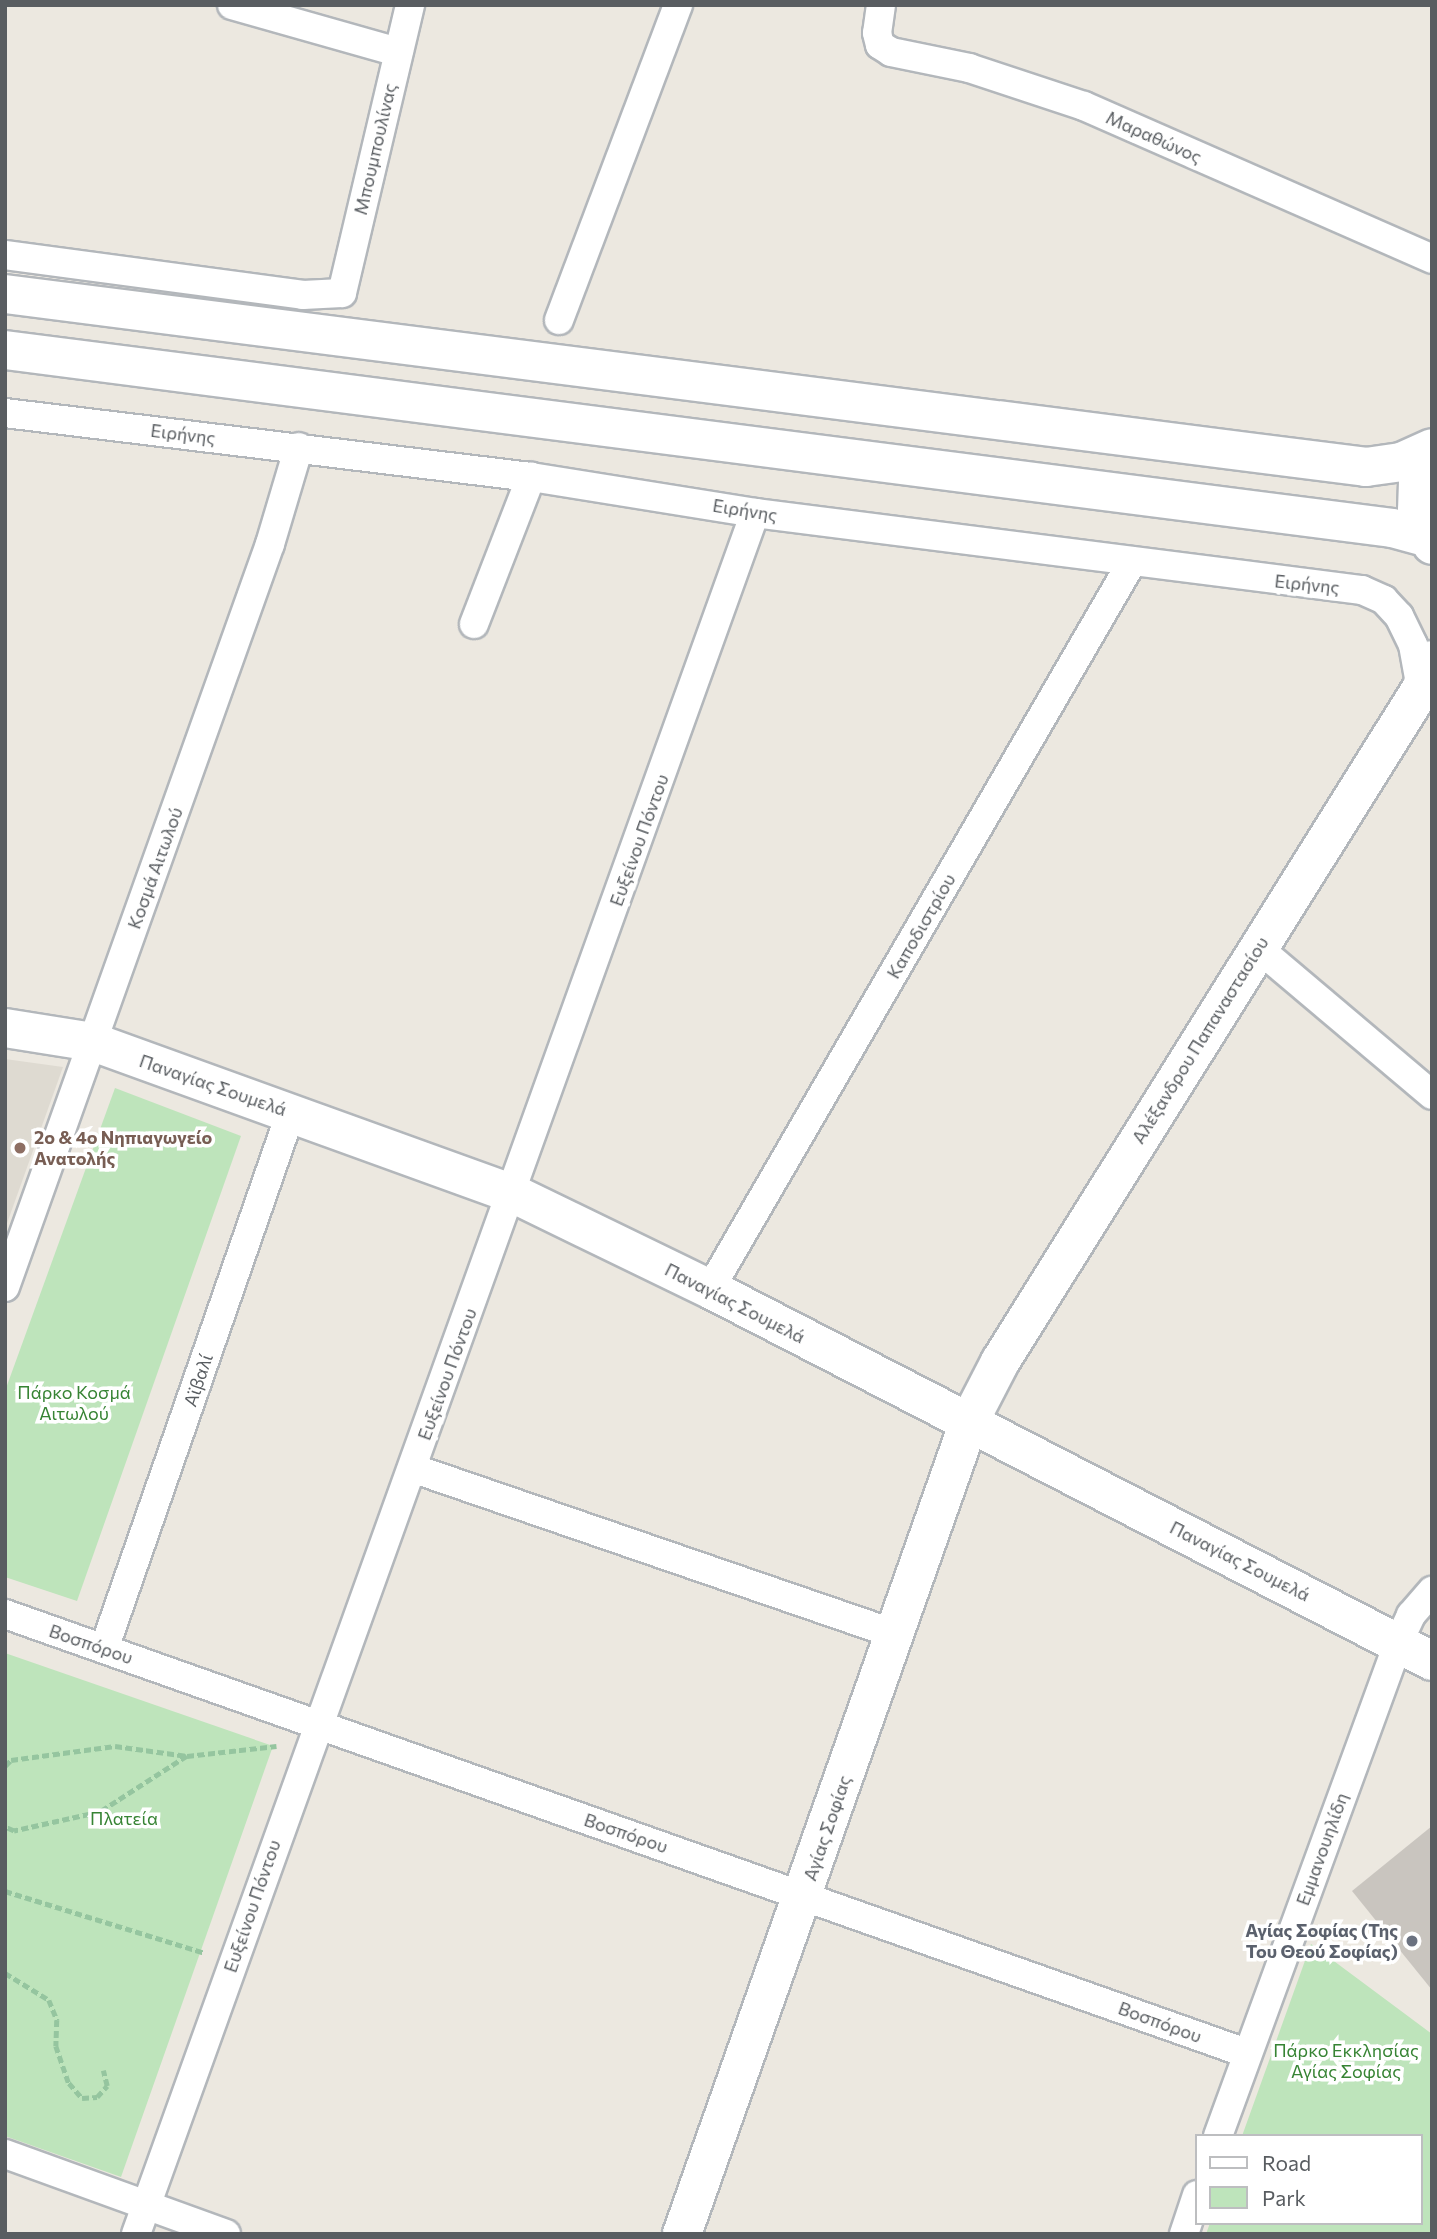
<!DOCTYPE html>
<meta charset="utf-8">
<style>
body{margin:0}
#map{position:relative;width:1437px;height:2239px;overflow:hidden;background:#ece8e0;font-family:Commissioner,sans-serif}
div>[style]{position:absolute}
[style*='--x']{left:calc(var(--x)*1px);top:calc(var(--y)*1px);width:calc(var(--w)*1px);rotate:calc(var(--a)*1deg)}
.education>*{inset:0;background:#dedad1}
.green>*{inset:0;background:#bee4bb}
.building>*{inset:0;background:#c9c5bf}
.path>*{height:4.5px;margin-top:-2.25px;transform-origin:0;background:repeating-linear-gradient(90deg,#95c59f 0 7px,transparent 0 10.5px)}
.roads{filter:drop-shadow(2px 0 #b3b7bb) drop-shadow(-2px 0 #b3b7bb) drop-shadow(0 2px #b3b7bb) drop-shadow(0 -2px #b3b7bb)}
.street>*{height:28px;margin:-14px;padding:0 14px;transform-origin:14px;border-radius:14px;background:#fff}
.secondary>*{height:38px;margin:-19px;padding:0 19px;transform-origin:19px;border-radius:19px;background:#fff}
.dots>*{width:19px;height:19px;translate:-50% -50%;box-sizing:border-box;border:4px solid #fff;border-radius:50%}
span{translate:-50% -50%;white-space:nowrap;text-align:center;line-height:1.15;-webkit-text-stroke:7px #fff;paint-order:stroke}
.street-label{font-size:18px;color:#595d61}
.education-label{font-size:18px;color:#785e54;font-weight:700}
.left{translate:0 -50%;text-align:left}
.park-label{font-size:18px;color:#378434}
.worship-label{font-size:18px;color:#5b616d;font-weight:700}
.right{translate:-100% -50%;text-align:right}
.frame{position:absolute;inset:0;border:7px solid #595d61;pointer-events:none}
.legend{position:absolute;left:1195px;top:2134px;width:228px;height:91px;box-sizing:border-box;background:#fff;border:2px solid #bdbec0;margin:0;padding:9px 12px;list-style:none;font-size:21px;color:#595d61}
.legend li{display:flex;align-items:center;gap:14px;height:35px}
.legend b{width:35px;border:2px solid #bdbec0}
</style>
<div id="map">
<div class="education">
<div style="clip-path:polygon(5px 1059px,63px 1067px,5px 1229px)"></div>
</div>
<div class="green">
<div style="clip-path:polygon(115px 1088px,241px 1136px,77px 1601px,5px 1577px,5px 1391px)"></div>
<div style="clip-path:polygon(5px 1653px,273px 1746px,121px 2177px,5px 2136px)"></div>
<div style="clip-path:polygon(1311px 1944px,1432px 2034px,1432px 2234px,1206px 2234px,1210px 2223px,1421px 2223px,1421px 2136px,1242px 2136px)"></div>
</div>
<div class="building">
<div style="clip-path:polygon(1432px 1826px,1432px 1990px,1352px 1891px)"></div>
</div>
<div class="path">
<div style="--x:187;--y:1756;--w:90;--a:-6.4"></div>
<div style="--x:5;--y:1766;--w:8;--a:-45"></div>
<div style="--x:11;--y:1760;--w:105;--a:-7.7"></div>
<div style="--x:115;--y:1746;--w:73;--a:7.9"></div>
<div style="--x:187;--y:1756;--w:103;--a:147.2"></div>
<div style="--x:100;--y:1812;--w:88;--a:167.5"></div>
<div style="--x:14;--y:1831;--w:10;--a:-156"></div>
<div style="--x:5;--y:1891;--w:209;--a:17.2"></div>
<div style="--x:5;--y:1973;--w:52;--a:31.5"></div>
<div style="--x:49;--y:2000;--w:22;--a:68"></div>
<div style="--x:57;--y:2020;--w:26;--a:92"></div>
<div style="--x:56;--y:2046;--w:39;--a:71"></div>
<div style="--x:69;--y:2083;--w:20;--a:49"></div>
<div style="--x:82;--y:2098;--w:15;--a:-4"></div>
<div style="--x:97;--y:2097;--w:15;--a:-48"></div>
<div style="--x:107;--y:2086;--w:16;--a:-104"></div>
</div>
<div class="roads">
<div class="street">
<div style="--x:232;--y:5;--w:173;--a:15.8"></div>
<div style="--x:881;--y:5;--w:28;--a:98"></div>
<div style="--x:877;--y:33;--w:12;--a:76"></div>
<div style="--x:880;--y:45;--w:13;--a:32"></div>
<div style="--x:891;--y:52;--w:80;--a:11.6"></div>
<div style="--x:969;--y:68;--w:121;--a:18.3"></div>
<div style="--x:1084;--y:106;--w:380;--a:23.7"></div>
<div style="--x:5;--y:255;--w:301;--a:7.6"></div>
<div style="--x:303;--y:295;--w:39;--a:-3"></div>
<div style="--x:342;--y:293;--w:296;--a:-76.7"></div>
<div style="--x:559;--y:320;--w:337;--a:-69.3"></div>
<div style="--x:5;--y:413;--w:530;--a:6.94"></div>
<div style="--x:531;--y:477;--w:227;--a:9.1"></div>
<div style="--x:755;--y:513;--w:612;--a:7.23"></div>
<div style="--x:1362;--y:590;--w:24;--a:24"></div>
<div style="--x:1384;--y:600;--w:22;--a:47"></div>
<div style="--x:1399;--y:616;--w:32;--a:64"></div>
<div style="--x:1413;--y:645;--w:45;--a:79.7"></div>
<div style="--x:474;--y:624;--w:158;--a:-68.8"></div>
<div style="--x:1257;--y:947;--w:229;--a:40.2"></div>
<div style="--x:5;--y:1287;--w:789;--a:-70.37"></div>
<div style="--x:270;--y:544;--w:101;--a:-73.4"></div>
<div style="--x:710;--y:1289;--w:841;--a:-59.87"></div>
<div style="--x:412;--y:1468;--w:511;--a:18.97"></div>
<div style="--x:5;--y:1614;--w:1316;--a:19.48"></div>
<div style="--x:104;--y:1649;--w:569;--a:-70.8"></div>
<div style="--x:1218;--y:2136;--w:527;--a:-69.91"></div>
<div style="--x:1399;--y:1641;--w:29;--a:-65"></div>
<div style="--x:1411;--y:1615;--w:32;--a:-49"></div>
<div style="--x:5;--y:2154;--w:235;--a:19.9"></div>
<div style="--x:136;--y:2234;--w:1829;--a:-70.22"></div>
<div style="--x:1184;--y:2234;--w:41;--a:-71.6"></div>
</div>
<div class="secondary">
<div style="--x:5;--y:294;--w:1372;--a:7.24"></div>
<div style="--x:1366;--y:467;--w:35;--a:-8"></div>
<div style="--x:1401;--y:462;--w:34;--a:-24"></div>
<div style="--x:5;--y:350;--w:1398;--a:7.31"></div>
<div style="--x:1392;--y:528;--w:35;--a:15"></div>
<div style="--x:1432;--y:452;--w:33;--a:115"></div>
<div style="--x:1418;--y:482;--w:29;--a:92"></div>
<div style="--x:1417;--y:511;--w:37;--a:66"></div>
<div style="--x:5;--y:1028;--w:89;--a:9"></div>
<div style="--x:93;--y:1042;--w:448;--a:19.9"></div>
<div style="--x:514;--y:1194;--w:218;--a:25.9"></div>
<div style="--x:710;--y:1289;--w:812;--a:27.26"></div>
<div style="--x:682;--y:2234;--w:861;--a:-70.53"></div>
<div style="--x:969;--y:1422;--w:68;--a:-62.7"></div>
<div style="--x:1000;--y:1362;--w:794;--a:-57.97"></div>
<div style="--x:1421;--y:689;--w:31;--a:-69"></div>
</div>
</div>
<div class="dots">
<div style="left:20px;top:1148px;background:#8d6e63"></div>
<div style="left:1412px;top:1941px;background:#6b7280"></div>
</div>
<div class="street-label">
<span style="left:1154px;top:137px;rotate:24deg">Μαραθώνος</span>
<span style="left:375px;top:149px;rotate:-77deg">Μπουμπουλίνας</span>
<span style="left:183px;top:434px;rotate:7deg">Ειρήνης</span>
<span style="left:745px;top:510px;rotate:9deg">Ειρήνης</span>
<span style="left:1307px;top:584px;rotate:6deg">Ειρήνης</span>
<span style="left:639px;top:840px;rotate:-70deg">Ευξείνου Πόντου</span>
<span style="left:155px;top:868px;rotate:-70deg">Κοσμά Αιτωλού</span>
<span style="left:921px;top:926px;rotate:-60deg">Καποδιστρίου</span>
<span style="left:1200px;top:1040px;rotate:-58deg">Αλέξανδρου Παπαναστασίου</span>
<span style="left:213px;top:1085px;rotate:19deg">Παναγίας Σουμελά</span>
<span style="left:735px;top:1303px;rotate:27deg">Παναγίας Σουμελά</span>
<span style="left:447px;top:1374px;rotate:-70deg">Ευξείνου Πόντου</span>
<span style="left:198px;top:1380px;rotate:-71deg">Αϊβαλί</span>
<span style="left:1240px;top:1561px;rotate:27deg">Παναγίας Σουμελά</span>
<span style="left:91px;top:1644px;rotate:19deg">Βοσπόρου</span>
<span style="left:827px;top:1828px;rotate:-71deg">Αγίας Σοφίας</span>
<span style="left:626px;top:1833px;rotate:19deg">Βοσπόρου</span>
<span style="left:1322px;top:1849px;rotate:-70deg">Εμμανουηλίδη</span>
<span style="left:252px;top:1906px;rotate:-71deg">Ευξείνου Πόντου</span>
<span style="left:1160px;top:2022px;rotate:20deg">Βοσπόρου</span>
</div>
<div class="education-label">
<span class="left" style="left:34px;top:1148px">2ο &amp; 4ο Νηπιαγωγείο<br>Ανατολής</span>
</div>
<div class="park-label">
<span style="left:74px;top:1403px">Πάρκο Κοσμά<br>Αιτωλού</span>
<span style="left:124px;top:1818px">Πλατεία</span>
<span style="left:1346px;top:2061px">Πάρκο Εκκλησίας<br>Αγίας Σοφίας</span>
</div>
<div class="worship-label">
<span class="right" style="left:1398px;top:1941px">Αγίας Σοφίας (Της<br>Του Θεού Σοφίας)</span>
</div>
<div class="frame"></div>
<ul class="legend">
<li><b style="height:9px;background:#fff"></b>Road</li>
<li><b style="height:19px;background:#bee4bb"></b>Park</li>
</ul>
</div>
